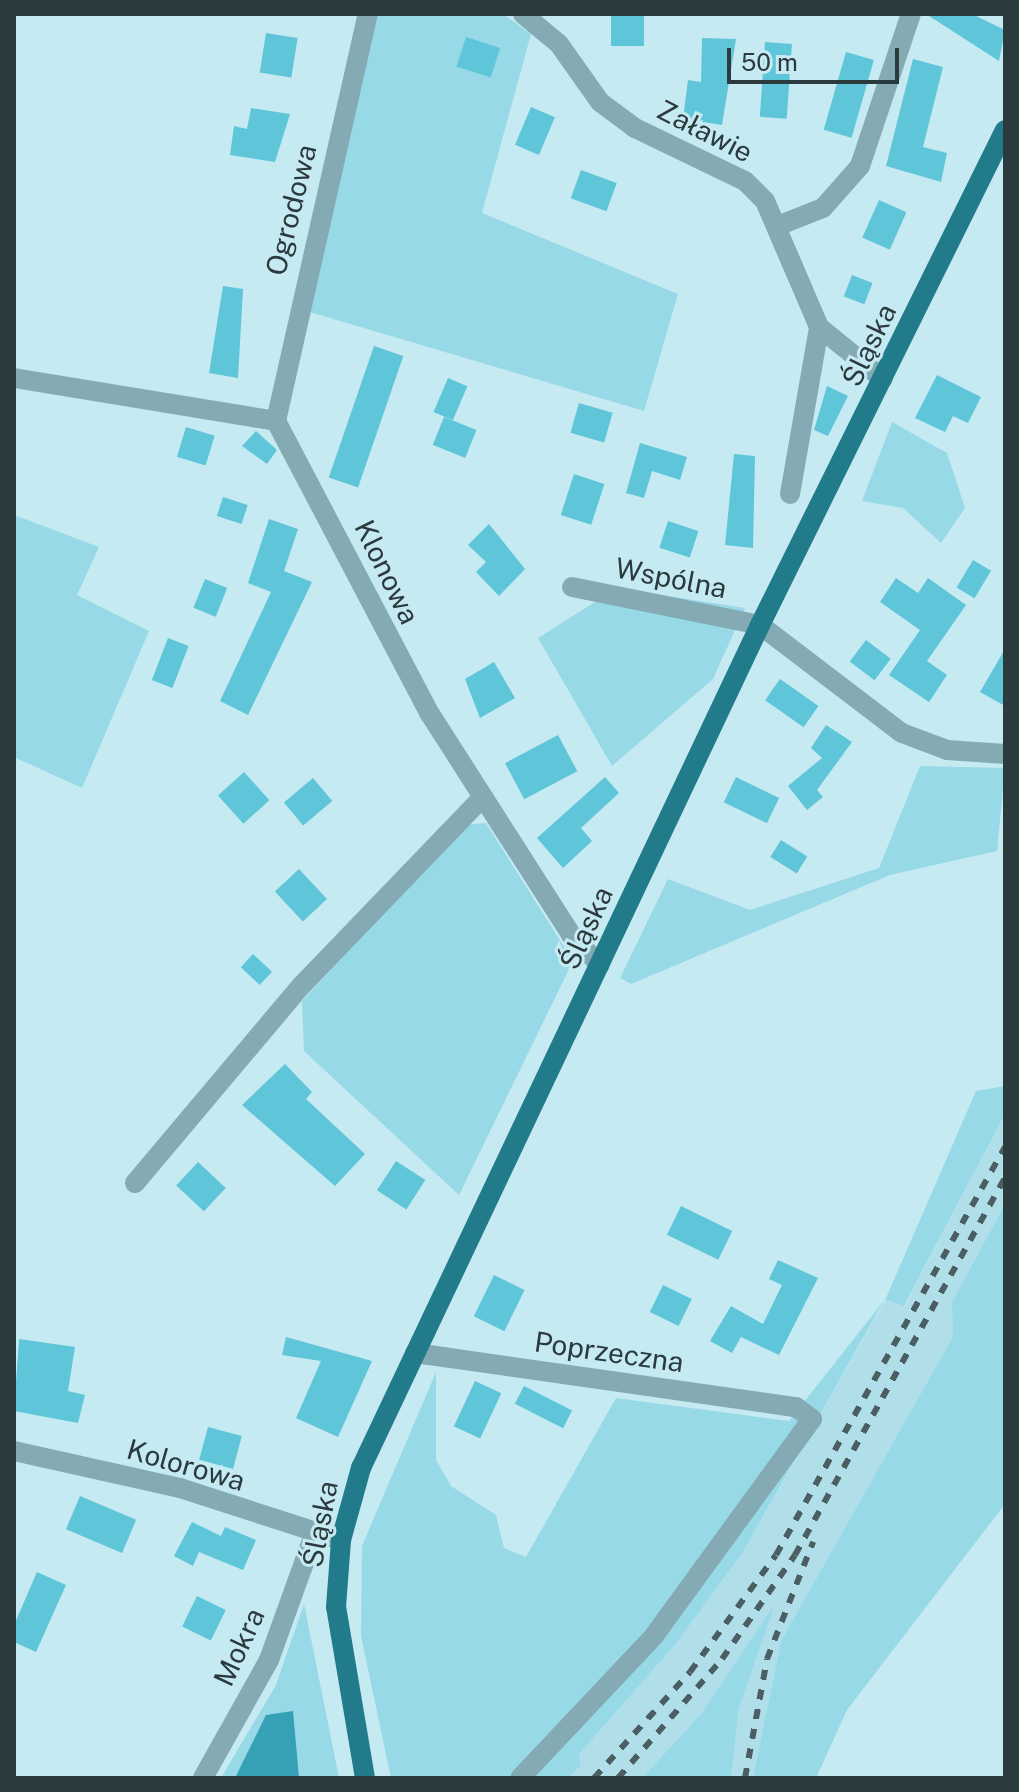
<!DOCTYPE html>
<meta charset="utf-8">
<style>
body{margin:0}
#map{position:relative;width:1019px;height:1792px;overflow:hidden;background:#c6eaf2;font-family:"Public Sans",sans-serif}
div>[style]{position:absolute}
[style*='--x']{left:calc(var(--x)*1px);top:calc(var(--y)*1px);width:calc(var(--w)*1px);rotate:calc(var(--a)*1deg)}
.built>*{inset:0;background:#b1dfe9}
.green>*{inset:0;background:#98d9e7}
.water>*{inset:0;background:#36a0b5}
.building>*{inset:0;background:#5fc5d9;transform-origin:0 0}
.minor>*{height:20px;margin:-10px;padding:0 10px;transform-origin:10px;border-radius:10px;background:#84abb4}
.major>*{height:20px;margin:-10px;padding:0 10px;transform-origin:10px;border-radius:10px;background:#227b8b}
.rail>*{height:6px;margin-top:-3px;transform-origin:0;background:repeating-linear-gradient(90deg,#4b5e62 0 10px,transparent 0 20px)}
span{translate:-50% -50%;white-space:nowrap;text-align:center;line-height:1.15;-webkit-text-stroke:6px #c6eaf2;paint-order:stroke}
.street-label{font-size:28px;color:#2b3a3d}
.frame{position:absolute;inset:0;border:16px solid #2b3a3d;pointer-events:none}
.scale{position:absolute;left:727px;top:48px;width:172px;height:36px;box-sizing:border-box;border:4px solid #2b3a3d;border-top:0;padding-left:10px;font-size:24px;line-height:28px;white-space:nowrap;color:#2b3a3d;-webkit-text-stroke:6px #c6eaf2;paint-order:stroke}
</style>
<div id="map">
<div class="built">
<div style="clip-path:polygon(1005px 1114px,1005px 1204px,952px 1302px,954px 1337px,781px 1641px,753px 1778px,731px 1778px,739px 1708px,773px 1608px,701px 1714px,642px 1778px,569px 1778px,581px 1765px,579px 1754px,675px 1645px,743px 1552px,886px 1299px,905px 1306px)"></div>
</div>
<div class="green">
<div style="clip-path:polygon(377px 14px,503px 14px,531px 34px,482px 213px,678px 294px,644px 411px,303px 310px)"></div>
<div style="clip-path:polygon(892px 422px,947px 453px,965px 508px,941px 543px,903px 508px,862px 501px)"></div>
<div style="clip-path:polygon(14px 515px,99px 547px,77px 595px,149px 631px,82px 788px,14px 757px)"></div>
<div style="clip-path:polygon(617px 588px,745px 608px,713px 679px,612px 766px,538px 638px)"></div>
<div style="clip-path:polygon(920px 766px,1005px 768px,997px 851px,890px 875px,631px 984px,620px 978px,668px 879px,750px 910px,879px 868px)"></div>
<div style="clip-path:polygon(486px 823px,573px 961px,459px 1195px,304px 1051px,302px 1001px,464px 825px)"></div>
<div style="clip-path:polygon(1005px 1086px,1005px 1114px,904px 1306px,885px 1299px,743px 1552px,675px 1645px,579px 1754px,581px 1765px,569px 1778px,391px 1778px,361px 1636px,362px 1546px,436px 1372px,436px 1460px,451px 1486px,496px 1515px,504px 1548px,526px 1557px,616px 1398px,789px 1421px,886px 1298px,976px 1091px)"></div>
<div style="clip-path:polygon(1005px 1204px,1005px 1504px,847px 1710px,816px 1778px,753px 1778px,781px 1641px,953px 1337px,952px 1302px)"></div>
<div style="clip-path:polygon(304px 1604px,339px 1778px,221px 1778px,276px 1685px)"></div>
<div style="clip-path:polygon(775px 1604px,739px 1708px,731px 1778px,642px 1778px,701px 1714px)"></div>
</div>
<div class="water">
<div style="clip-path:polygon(293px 1711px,299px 1778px,235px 1778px,266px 1715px)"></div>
</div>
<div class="building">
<div style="left:611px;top:14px;width:33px;height:32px"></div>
<div style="clip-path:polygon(926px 14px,972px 14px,1005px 30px,999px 61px)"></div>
<div style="left:266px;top:33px;width:32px;height:40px;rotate:9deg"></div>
<div style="left:466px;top:37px;width:36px;height:31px;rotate:18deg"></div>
<div style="clip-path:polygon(702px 38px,736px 39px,722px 125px,683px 119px,688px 80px,701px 82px)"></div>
<div style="left:765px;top:42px;width:27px;height:75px;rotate:4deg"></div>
<div style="left:846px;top:52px;width:29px;height:81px;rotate:16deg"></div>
<div style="clip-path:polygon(913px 59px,943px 67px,923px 147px,947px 153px,941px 182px,886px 166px)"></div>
<div style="left:531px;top:107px;width:26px;height:41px;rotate:23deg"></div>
<div style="clip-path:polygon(251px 108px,290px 114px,275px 162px,230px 155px,234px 126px,247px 129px)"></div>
<div style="left:581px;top:170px;width:38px;height:30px;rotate:20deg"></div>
<div style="left:879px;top:200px;width:30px;height:41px;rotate:24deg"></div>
<div style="left:852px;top:275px;width:22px;height:23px;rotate:21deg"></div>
<div style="clip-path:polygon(223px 286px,243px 289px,238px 378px,209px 373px)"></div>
<div style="left:374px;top:346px;width:31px;height:139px;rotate:19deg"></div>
<div style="clip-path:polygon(937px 375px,981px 397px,968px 423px,953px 416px,945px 432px,915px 418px)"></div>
<div style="left:448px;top:378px;width:21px;height:37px;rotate:23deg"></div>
<div style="clip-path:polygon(827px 386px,848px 396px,828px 436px,814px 430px)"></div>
<div style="left:579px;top:403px;width:35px;height:31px;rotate:16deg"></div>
<div style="left:444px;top:417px;width:35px;height:30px;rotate:22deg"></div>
<div style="left:186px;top:427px;width:30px;height:31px;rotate:17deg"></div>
<div style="clip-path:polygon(256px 431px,277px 450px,267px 464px,242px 446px)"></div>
<div style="clip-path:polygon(640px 443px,687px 457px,680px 480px,652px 471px,644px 498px,626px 493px)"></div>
<div style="clip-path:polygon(734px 454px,755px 456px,753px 548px,725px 545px)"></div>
<div style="left:574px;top:474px;width:32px;height:43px;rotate:18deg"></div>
<div style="left:223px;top:497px;width:26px;height:20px;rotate:18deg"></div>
<div style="clip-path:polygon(269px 519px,298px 529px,284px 571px,312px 582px,248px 715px,220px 701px,271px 592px,248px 583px)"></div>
<div style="left:668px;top:521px;width:32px;height:28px;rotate:18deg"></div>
<div style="clip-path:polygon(489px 524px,525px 569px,499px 596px,476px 572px,486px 562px,468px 545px)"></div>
<div style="left:973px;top:560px;width:21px;height:32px;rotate:31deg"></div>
<div style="clip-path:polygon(896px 578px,918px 593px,928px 578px,966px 605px,927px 661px,947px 675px,929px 702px,889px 675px,920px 630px,880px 602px)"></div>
<div style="left:205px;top:579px;width:24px;height:31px;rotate:22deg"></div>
<div style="left:168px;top:638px;width:22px;height:45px;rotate:21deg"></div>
<div style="left:866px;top:640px;width:31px;height:27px;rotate:37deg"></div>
<div style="clip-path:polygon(1005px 649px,1005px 706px,980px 692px)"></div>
<div style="clip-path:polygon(494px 662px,515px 698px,480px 718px,465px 679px)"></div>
<div style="left:780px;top:679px;width:47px;height:26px;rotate:35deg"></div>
<div style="clip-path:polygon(826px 725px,852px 742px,817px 790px,823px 797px,807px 810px,788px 786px,822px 758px,811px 748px)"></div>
<div style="left:558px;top:735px;width:41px;height:60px;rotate:62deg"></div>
<div style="left:244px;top:772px;width:38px;height:35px;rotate:48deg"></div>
<div style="clip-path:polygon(605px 777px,619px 793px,581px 828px,592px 841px,563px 868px,537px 838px)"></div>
<div style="left:736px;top:777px;width:48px;height:28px;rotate:26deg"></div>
<div style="left:313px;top:778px;width:30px;height:38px;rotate:50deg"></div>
<div style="left:781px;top:840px;width:31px;height:20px;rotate:32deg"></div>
<div style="left:299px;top:869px;width:41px;height:33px;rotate:47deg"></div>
<div style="left:253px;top:954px;width:26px;height:18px;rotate:43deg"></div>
<div style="clip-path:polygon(285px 1064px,312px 1092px,306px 1099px,365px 1154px,335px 1186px,242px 1105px)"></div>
<div style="left:396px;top:1161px;width:35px;height:35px;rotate:33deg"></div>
<div style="left:198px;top:1162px;width:38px;height:32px;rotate:43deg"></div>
<div style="left:681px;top:1206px;width:57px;height:32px;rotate:26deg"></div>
<div style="clip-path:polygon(778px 1260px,818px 1278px,779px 1355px,741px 1337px,732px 1353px,710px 1341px,731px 1306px,763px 1324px,782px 1285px,769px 1279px)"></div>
<div style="left:494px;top:1275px;width:34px;height:46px;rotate:26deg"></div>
<div style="left:663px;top:1285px;width:32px;height:30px;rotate:26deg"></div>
<div style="clip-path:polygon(286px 1337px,372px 1361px,338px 1437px,296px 1418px,321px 1361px,282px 1355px)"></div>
<div style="clip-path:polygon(19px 1339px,75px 1347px,68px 1391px,85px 1395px,78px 1423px,14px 1411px)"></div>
<div style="left:475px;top:1381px;width:29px;height:50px;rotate:25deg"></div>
<div style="left:524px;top:1386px;width:54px;height:20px;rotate:27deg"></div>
<div style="left:208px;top:1427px;width:35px;height:34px;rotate:15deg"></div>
<div style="left:80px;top:1496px;width:61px;height:36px;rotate:23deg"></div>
<div style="clip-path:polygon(192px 1522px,221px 1536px,225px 1527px,256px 1540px,243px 1570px,199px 1552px,193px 1566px,174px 1556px)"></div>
<div style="clip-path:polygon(37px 1572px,66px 1585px,36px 1652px,14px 1642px,14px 1625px)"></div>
<div style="left:197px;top:1596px;width:32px;height:34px;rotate:26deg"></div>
</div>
<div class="minor">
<div style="--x:523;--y:14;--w:47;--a:39.8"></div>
<div style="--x:559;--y:44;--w:71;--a:54.7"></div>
<div style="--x:600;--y:102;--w:44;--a:36.6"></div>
<div style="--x:635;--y:128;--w:122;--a:25.7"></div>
<div style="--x:745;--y:181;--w:28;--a:45"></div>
<div style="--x:765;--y:201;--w:137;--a:66.8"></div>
<div style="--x:819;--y:327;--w:82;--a:39.1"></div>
<div style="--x:780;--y:225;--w:46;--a:-21.6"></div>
<div style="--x:823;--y:208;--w:56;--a:-48.6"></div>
<div style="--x:860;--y:166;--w:160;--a:-71.5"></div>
<div style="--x:14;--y:378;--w:266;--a:9.3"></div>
<div style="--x:276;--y:421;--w:331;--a:62.3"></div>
<div style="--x:430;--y:714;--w:264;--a:57.4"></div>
<div style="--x:572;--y:936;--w:40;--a:46"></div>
<div style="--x:276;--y:421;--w:417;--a:-77.3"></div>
<div style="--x:790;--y:494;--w:169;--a:-80.1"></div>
<div style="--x:572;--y:587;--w:192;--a:11.4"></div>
<div style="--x:760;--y:625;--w:178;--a:37.3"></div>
<div style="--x:902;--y:733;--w:48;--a:20.7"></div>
<div style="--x:947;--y:750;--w:58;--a:3.9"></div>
<div style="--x:135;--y:1183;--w:259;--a:-49.9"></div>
<div style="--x:302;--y:985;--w:260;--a:-46.1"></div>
<div style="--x:415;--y:1353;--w:385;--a:8.1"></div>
<div style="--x:796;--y:1407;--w:20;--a:37"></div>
<div style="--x:812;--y:1419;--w:268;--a:126.1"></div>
<div style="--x:654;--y:1636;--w:195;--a:133.3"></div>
<div style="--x:14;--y:1451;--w:170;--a:12.6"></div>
<div style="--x:180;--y:1488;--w:169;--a:17.9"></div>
<div style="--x:203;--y:1778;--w:135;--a:-60.8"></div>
<div style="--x:269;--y:1660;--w:133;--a:-70.2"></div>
</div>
<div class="major">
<div style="--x:365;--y:1778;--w:173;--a:-99.6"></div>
<div style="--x:336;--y:1607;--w:67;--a:-85.7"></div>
<div style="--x:341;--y:1540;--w:75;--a:-74.5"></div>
<div style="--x:361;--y:1468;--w:933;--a:-64.67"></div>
<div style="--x:760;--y:625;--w:552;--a:-63.67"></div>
</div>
<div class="rail">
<div style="--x:594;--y:1778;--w:143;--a:-47.8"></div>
<div style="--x:690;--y:1672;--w:145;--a:-53.7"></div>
<div style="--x:776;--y:1555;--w:468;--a:-60.7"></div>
<div style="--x:618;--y:1778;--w:158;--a:-48.8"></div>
<div style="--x:722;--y:1659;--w:127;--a:-54.9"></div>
<div style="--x:795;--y:1555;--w:432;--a:-60.9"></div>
<div style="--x:745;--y:1778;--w:121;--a:-79.5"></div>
<div style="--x:767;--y:1659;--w:126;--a:-68.5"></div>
</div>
<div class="street-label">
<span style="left:705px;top:131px;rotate:27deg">Załawie</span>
<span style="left:291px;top:210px;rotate:-76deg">Ogrodowa</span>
<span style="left:869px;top:345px;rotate:-64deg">Śląska</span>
<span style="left:387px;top:572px;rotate:64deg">Klonowa</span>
<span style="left:671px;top:578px;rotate:11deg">Wspólna</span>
<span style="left:586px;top:928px;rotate:-65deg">Śląska</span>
<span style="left:609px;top:1352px;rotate:8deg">Poprzeczna</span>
<span style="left:186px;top:1465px;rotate:16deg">Kolorowa</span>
<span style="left:320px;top:1524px;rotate:-79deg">Śląska</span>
<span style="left:239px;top:1647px;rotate:-65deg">Mokra</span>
</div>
<div class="frame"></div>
<div class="scale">50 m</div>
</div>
